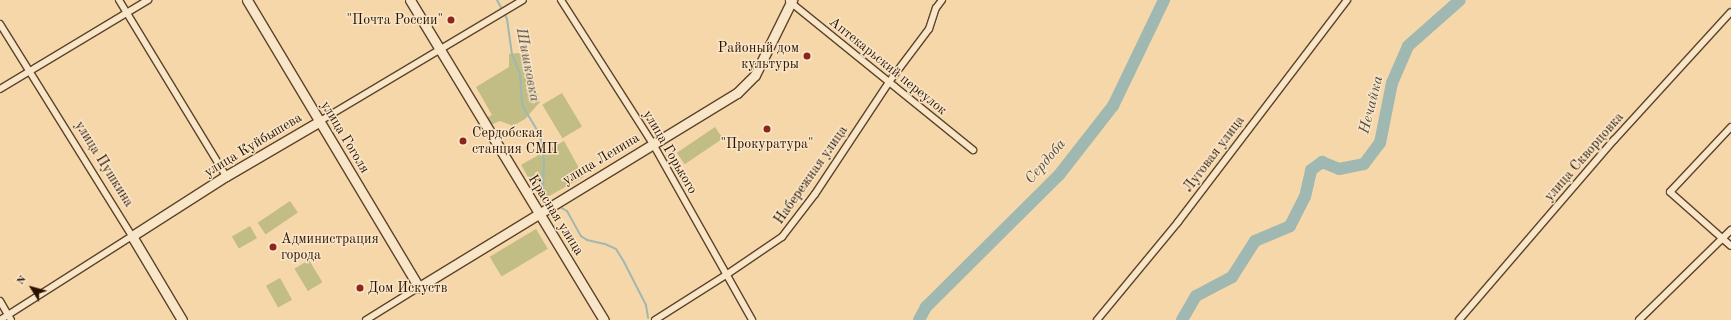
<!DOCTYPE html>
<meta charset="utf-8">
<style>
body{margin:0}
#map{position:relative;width:1731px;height:320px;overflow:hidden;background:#f6d7aa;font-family:"Old Standard TT",serif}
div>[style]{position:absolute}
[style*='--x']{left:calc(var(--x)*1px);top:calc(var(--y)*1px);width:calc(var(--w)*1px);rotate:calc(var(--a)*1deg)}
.green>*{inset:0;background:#c1bd85;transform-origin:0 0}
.stream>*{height:2px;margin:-1px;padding:0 1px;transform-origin:1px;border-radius:1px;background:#9fb8b1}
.river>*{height:12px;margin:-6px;padding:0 6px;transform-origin:6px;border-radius:6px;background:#9fb8b1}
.roads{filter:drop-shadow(1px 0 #5c442a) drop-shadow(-1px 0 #5c442a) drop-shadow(0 1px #5c442a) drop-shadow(0 -1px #5c442a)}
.street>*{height:6px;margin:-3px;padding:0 3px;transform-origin:3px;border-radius:3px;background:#f9e5c8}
.secondary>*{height:9px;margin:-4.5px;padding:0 4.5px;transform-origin:4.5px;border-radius:4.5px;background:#f9e5c8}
.dots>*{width:11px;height:11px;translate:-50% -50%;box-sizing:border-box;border:2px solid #f9e5c8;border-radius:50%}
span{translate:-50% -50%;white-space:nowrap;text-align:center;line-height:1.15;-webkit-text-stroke:3px #f9e5c8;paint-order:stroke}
.poi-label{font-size:14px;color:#291300}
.right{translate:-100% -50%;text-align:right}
.left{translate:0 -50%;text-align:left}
.street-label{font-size:14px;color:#291300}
.water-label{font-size:15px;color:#524d3e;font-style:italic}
.north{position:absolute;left:12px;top:268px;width:40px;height:40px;-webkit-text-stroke:3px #f9e5c8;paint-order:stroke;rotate:307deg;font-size:11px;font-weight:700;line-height:16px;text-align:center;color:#291300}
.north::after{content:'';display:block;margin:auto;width:14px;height:18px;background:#291300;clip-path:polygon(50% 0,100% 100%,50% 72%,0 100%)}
</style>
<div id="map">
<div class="green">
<div style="clip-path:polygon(518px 53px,525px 56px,529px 65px,527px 70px,532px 75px,540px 102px,525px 119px,513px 126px,500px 121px,490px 125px,486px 118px,492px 115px,476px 87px,509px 67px,509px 54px)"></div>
<div style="left:562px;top:93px;width:39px;height:23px;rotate:59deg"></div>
<div style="left:715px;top:127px;width:14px;height:46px;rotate:56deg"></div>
<div style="left:564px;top:141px;width:41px;height:49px;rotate:61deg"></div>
<div style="left:290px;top:201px;width:14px;height:39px;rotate:56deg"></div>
<div style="left:250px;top:226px;width:14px;height:21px;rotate:60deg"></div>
<div style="left:536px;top:229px;width:23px;height:54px;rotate:59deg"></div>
<div style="left:309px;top:260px;width:26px;height:17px;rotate:59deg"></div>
<div style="left:280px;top:278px;width:25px;height:16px;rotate:61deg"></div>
</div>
<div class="stream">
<div style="--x:497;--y:0;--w:21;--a:62"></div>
<div style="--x:507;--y:19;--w:35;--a:82"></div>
<div style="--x:512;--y:54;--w:22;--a:68"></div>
<div style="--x:520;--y:74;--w:31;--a:86"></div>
<div style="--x:522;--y:105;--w:35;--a:59"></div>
<div style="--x:540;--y:135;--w:24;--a:81"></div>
<div style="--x:544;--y:159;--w:37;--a:92"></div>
<div style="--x:543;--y:196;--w:7;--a:34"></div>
<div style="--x:560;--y:207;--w:8;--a:30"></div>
<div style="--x:567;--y:211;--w:29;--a:61"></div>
<div style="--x:581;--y:236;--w:7;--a:34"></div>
<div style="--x:587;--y:240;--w:18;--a:13"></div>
<div style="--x:605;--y:244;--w:12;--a:24"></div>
<div style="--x:616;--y:249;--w:15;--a:58"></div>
<div style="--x:624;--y:262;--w:48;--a:62.9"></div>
<div style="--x:646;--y:305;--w:13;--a:81"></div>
</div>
<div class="river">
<div style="--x:919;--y:320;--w:15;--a:-62"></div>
<div style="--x:926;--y:307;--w:187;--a:-44.8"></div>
<div style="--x:1059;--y:175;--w:88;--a:-52"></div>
<div style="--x:1113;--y:106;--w:118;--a:-64.3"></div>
<div style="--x:1182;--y:320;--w:28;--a:-60"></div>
<div style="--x:1196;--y:296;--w:41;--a:-27.8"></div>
<div style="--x:1232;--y:277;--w:43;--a:-57.4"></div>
<div style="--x:1255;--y:241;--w:38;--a:-23"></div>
<div style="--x:1290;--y:226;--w:33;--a:-63"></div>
<div style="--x:1305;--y:197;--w:28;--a:-77"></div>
<div style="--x:1311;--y:170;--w:14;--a:-36"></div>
<div style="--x:1322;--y:162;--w:18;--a:22"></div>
<div style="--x:1339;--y:169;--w:25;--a:-11"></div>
<div style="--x:1364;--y:164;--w:26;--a:-53"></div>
<div style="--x:1380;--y:143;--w:61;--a:-78.7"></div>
<div style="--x:1392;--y:83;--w:40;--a:-66.6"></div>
<div style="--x:1408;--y:46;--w:69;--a:-41.5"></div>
</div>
<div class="roads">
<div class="street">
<div style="--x:119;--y:0;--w:206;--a:58.7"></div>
<div style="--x:561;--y:0;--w:171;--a:57.4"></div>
<div style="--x:653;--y:144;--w:202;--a:60.6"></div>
<div style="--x:789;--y:1;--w:237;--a:39"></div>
<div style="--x:0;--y:24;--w:250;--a:58.1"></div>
<div style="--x:132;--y:236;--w:156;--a:147.5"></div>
<div style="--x:0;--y:89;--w:173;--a:-31"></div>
<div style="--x:320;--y:121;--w:236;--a:-30.8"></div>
<div style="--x:1731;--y:127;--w:89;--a:133.2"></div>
<div style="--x:1670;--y:192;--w:81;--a:41.5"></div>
<div style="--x:0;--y:301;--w:22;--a:60"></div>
<div style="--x:366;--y:320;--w:62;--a:-31.9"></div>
<div style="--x:655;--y:320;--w:84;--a:-32.4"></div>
<div style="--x:726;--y:275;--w:68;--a:-34.2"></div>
<div style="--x:782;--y:237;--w:54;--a:-52.5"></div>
<div style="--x:815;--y:194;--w:134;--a:-56.5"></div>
<div style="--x:889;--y:82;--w:66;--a:-53"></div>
<div style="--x:929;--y:29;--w:22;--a:-72"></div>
<div style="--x:936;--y:8;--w:10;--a:-53"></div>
<div style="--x:1097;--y:320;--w:127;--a:-50.4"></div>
<div style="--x:1178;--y:222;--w:279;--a:-52.7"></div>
<div style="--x:1459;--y:320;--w:238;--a:-49.3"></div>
<div style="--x:1614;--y:140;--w:173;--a:-47.6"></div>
<div style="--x:1639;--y:320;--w:129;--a:-44.4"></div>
</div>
<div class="secondary">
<div style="--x:247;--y:0;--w:335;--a:59.1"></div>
<div style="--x:419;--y:287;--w:373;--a:-31.4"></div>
<div style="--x:737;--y:93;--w:25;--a:-45"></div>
<div style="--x:755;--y:75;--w:84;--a:-63.7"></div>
<div style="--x:410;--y:0;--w:374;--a:58.8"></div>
<div style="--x:182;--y:320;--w:98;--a:-120.8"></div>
<div style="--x:132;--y:236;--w:112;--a:-32.6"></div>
<div style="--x:226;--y:176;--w:109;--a:-30.3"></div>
</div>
</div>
<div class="dots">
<div style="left:451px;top:20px;background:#8f2418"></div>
<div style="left:807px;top:56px;background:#8f2418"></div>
<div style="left:767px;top:129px;background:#8f2418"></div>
<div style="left:463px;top:141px;background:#8f2418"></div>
<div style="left:273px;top:247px;background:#8f2418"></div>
<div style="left:360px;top:288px;background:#8f2418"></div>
</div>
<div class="poi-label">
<span class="right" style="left:443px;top:20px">"Почта России"</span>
<span class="right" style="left:799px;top:56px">Районый дом<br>культуры</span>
<span class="left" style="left:472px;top:141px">Сердобская<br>станция СМП</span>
<span style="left:767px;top:144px">"Прокуратура"</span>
<span class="left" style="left:281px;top:247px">Администрация<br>города</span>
<span class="left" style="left:368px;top:288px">Дом Искуств</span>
</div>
<div class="street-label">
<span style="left:888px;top:66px;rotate:39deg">Аптекарьский переулок</span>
<span style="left:345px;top:137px;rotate:59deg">улица Гоголя</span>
<span style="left:253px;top:145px;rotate:-31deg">улица Куйбышева</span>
<span style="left:670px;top:152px;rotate:60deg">улица Горького</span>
<span style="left:1214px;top:154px;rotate:-53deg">Луговая улица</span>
<span style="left:1584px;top:157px;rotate:-49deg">улица Скворцовка</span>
<span style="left:601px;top:159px;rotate:-31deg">улица Ленина</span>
<span style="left:104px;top:164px;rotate:58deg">улица Пушкина</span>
<span style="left:811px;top:175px;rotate:-55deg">Набережная улица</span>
<span style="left:556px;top:215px;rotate:58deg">Красная улица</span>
</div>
<div class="water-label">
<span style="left:527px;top:65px;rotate:79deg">Шишковка</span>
<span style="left:1372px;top:105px;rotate:-76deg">Нечайка</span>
<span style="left:1046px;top:162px;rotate:-49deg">Сердоба</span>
</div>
<div class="north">N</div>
</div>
